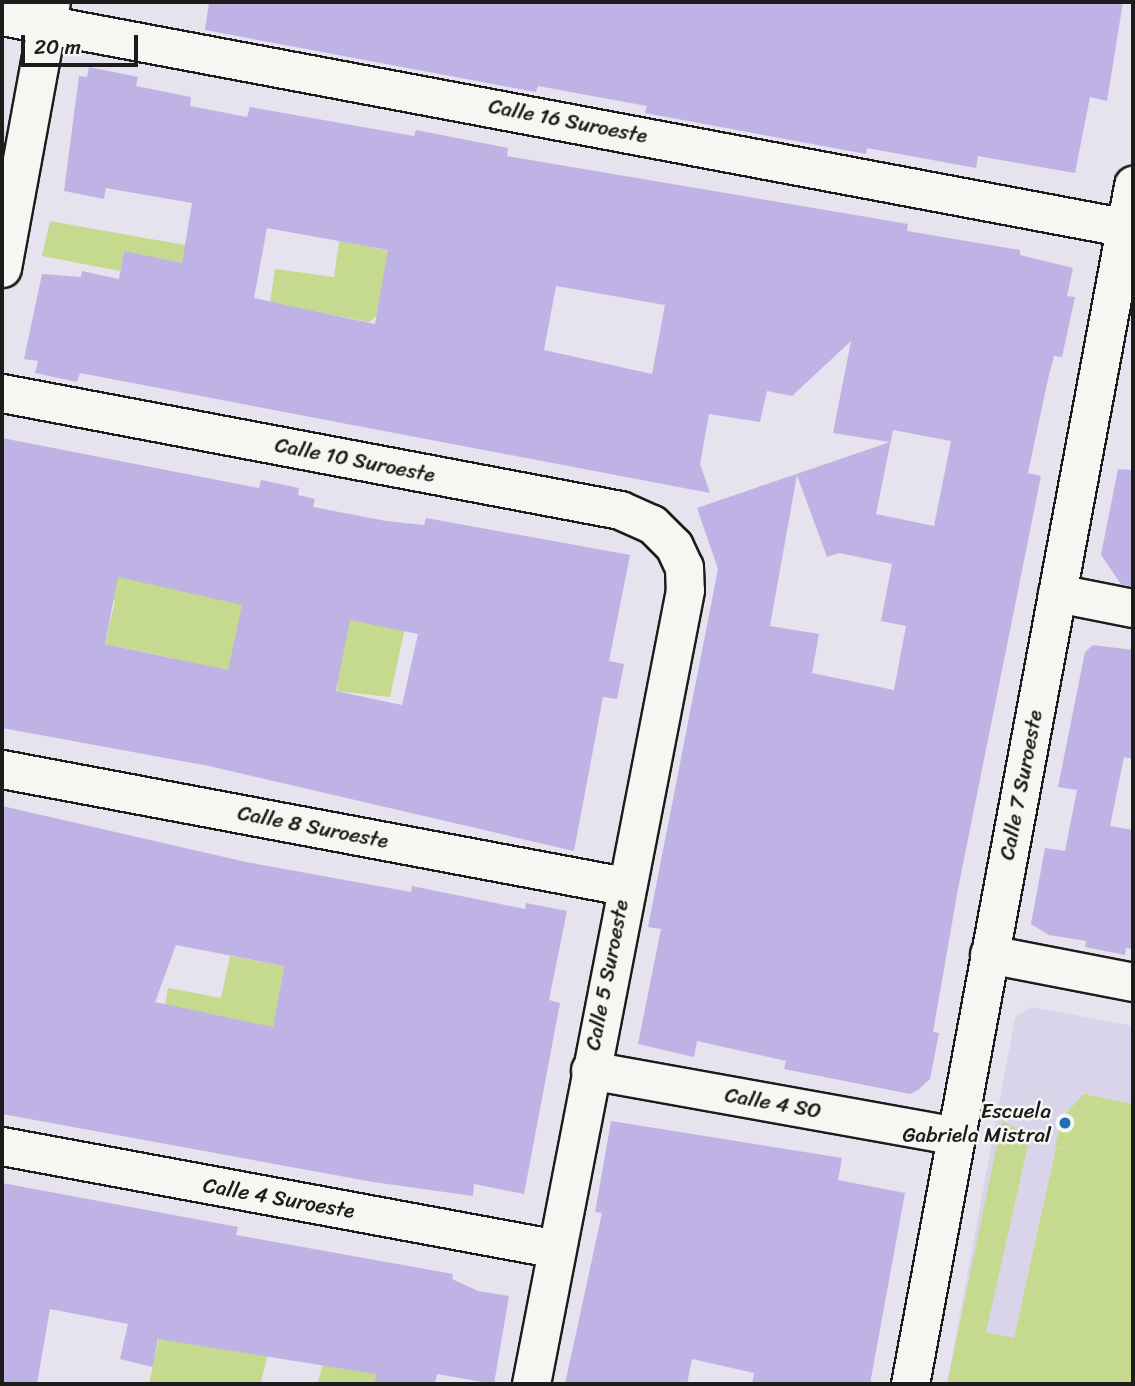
<!DOCTYPE html>
<style>
body{margin:0}
#map{position:relative;width:1135px;height:1386px;overflow:hidden;background:#e6e2ee;font-family:Sriracha,sans-serif}
div>[style]{position:absolute}
[style*='--x']{left:calc(var(--x)*1px);top:calc(var(--y)*1px);width:calc(var(--w)*1px);rotate:calc(var(--a)*1deg)}
.built>*{inset:0;background:#dad4eb}
.green>*{inset:0;background:#c6da8f}
.building>*{inset:0;background:#bfb3e5}
.roads{filter:drop-shadow(2px 0 #1c1c1c) drop-shadow(-2px 0 #1c1c1c) drop-shadow(0 2px #1c1c1c) drop-shadow(0 -2px #1c1c1c)}
.minor>*{height:37px;margin:-18.5px;padding:0 18.5px;transform-origin:18.5px;border-radius:18.5px;background:#f6f6f2}
.dots>*{width:19px;height:19px;translate:-50% -50%;box-sizing:border-box;border:4px solid #f6f6f2;border-radius:50%}
span{translate:-50% -50%;white-space:nowrap;text-align:center;line-height:1.15;-webkit-text-stroke:5px #f6f6f2;paint-order:stroke}
.street-label{font-size:21px;color:#1c1c1c}
.poi-label{font-size:21px;color:#1c1c1c}
.right{translate:-100% -50%;text-align:right}
.frame{position:absolute;inset:0;border:4px solid #1c1c1c;pointer-events:none}
.scale{position:absolute;left:21px;top:35px;width:117px;height:32px;box-sizing:border-box;border:4px solid #1c1c1c;border-top:0;padding-left:9px;font-size:21px;line-height:24px;white-space:nowrap;color:#1c1c1c;-webkit-text-stroke:5px #f6f6f2;paint-order:stroke}
</style>
<div id="map">
<div class="built">
<div style="clip-path:polygon(1031px 1007px,1133px 1026px,1133px 1384px,947px 1384px,1015px 1018px)"></div>
</div>
<div class="green">
<div style="clip-path:polygon(50px 221px,218px 251px,218px 279px,124px 252px,120px 271px,42px 256px)"></div>
<div style="clip-path:polygon(339px 241px,392px 251px,376px 317px,369px 322px,270px 302px,275px 269px,334px 277px)"></div>
<div style="clip-path:polygon(92px 571px,408px 613px,390px 697px,337px 691px,338px 680px,226px 679px,173px 658px,105px 644px,115px 601px,87px 593px)"></div>
<div style="clip-path:polygon(230px 956px,284px 966px,272px 1034px,201px 1012px,162px 1023px,168px 988px,221px 998px)"></div>
<div style="clip-path:polygon(1084px 1094px,1133px 1104px,1133px 1384px,947px 1384px,1002px 1121px,1030px 1136px,986px 1332px,1014px 1338px,1056px 1148px,1064px 1149px,1055px 1146px,1063px 1116px)"></div>
<div style="clip-path:polygon(159px 1339px,268px 1354px,261px 1382px,275px 1384px,149px 1384px)"></div>
<div style="clip-path:polygon(323px 1364px,376px 1373px,374px 1384px,317px 1384px)"></div>
</div>
<div class="building">
<div style="clip-path:polygon(209px 2px,1123px 2px,1107px 101px,1090px 97px,1075px 173px,978px 156px,976px 168px,867px 148px,866px 154px,645px 113px,647px 106px,592px 96px,538px 86px,536px 92px,205px 30px)"></div>
<div style="clip-path:polygon(evenodd,89px 67px,138px 77px,136px 86px,191px 97px,190px 106px,247px 117px,250px 107px,414px 136px,416px 130px,508px 148px,507px 156px,908px 224px,907px 231px,1020px 250px,1020px 255px,1073px 268px,1067px 296px,1075px 297px,1062px 357px,1054px 356px,1048px 379px,1028px 473px,1041px 476px,958px 889px,933px 1032px,939px 1033px,930px 1079px,918px 1090px,910px 1094px,784px 1069px,786px 1061px,697px 1041px,694px 1057px,638px 1044px,661px 929px,648px 927px,718px 569px,697px 508px,890px 442px,833px 433px,851px 341px,792px 396px,767px 391px,760px 422px,709px 414px,700px 464px,710px 493px,80px 373px,77px 382px,35px 373px,38px 361px,24px 359px,42px 274px,81px 277px,82px 271px,119px 279px,124px 251px,182px 263px,192px 203px,106px 188px,104px 199px,64px 191px,79px 76px,87px 77px,89px 67px,267px 228px,388px 250px,375px 324px,254px 298px,267px 228px,89px 67px,556px 286px,665px 305px,652px 374px,544px 350px,556px 286px,89px 67px,893px 430px,951px 441px,934px 526px,876px 514px,893px 430px,89px 67px,797px 475px,827px 557px,839px 553px,892px 564px,881px 621px,906px 626px,894px 690px,812px 673px,819px 634px,770px 626px,797px 475px)"></div>
<div style="clip-path:polygon(evenodd,2px 438px,259px 488px,261px 480px,299px 488px,298px 495px,315px 499px,313px 507px,386px 521px,424px 525px,426px 518px,630px 555px,609px 661px,624px 664px,617px 699px,603px 697px,574px 851px,209px 766px,2px 728px,2px 438px,118px 577px,242px 605px,228px 670px,105px 644px,118px 577px,2px 438px,350px 620px,418px 634px,402px 705px,336px 691px,350px 620px)"></div>
<div style="clip-path:polygon(1118px 469px,1133px 470px,1133px 587px,1121px 584px,1101px 555px)"></div>
<div style="clip-path:polygon(1093px 645px,1133px 650px,1133px 759px,1124px 757px,1110px 826px,1133px 830px,1133px 949px,1126px 948px,1125px 955px,1085px 947px,1086px 941px,1049px 935px,1031px 924px,1045px 848px,1065px 851px,1077px 790px,1058px 787px,1085px 652px)"></div>
<div style="clip-path:polygon(evenodd,2px 806px,246px 862px,411px 892px,412px 886px,525px 909px,526px 903px,567px 911px,549px 1000px,560px 1003px,524px 1194px,474px 1184px,473px 1196px,373px 1182px,2px 1114px,2px 806px,176px 945px,284px 966px,273px 1027px,155px 1002px,176px 945px)"></div>
<div style="clip-path:polygon(611px 1121px,842px 1158px,838px 1180px,905px 1193px,870px 1384px,752px 1384px,754px 1373px,692px 1359px,687px 1384px,565px 1384px,602px 1213px,595px 1212px)"></div>
<div style="clip-path:polygon(2px 1183px,238px 1227px,236px 1235px,453px 1274px,452px 1279px,478px 1291px,509px 1296px,494px 1384px,437px 1374px,435px 1384px,374px 1384px,376px 1374px,158px 1339px,153px 1367px,120px 1359px,128px 1324px,50px 1309px,37px 1384px,2px 1384px)"></div>
</div>
<div class="roads">
<div class="minor">
<div style="--x:2;--y:16;--w:1151;--a:10.67"></div>
<div style="--x:2;--y:268;--w:270;--a:-79.6"></div>
<div style="--x:2;--y:393;--w:629;--a:10.72"></div>
<div style="--x:620;--y:510;--w:35;--a:24"></div>
<div style="--x:652;--y:524;--w:31;--a:45"></div>
<div style="--x:674;--y:546;--w:23;--a:65"></div>
<div style="--x:684;--y:567;--w:23;--a:88"></div>
<div style="--x:685;--y:590;--w:809;--a:100.98"></div>
<div style="--x:1057;--y:593;--w:77;--a:11.2"></div>
<div style="--x:2;--y:769;--w:633;--a:10.65"></div>
<div style="--x:989;--y:954;--w:147;--a:11"></div>
<div style="--x:590;--y:1070;--w:372;--a:10.2"></div>
<div style="--x:2;--y:1146;--w:564;--a:10.51"></div>
<div style="--x:910;--y:1384;--w:1220;--a:-79.46"></div>
</div>
</div>
<div class="dots">
<div style="left:1065px;top:1123px;background:#1f6fb2"></div>
</div>
<div class="street-label">
<span style="left:568px;top:121px;rotate:11deg">Calle 16 Suroeste</span>
<span style="left:355px;top:460px;rotate:11deg">Calle 10 Suroeste</span>
<span style="left:1021px;top:785px;rotate:-79deg">Calle 7 Suroeste</span>
<span style="left:313px;top:827px;rotate:11deg">Calle 8 Suroeste</span>
<span style="left:607px;top:975px;rotate:-79deg">Calle 5 Suroeste</span>
<span style="left:773px;top:1103px;rotate:10deg">Calle 4 SO</span>
<span style="left:279px;top:1198px;rotate:10deg">Calle 4 Suroeste</span>
</div>
<div class="poi-label">
<span class="right" style="left:1051px;top:1123px">Escuela<br>Gabriela Mistral</span>
</div>
<div class="frame"></div>
<div class="scale">20 m</div>
</div>
